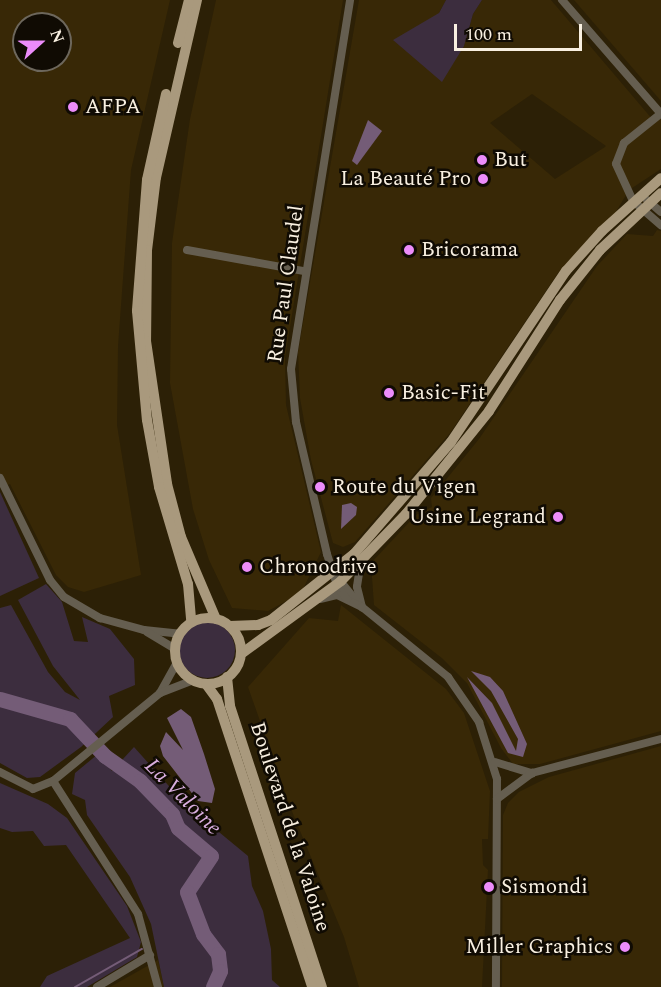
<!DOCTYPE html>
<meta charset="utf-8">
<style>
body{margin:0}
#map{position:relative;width:661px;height:987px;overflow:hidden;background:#2c2006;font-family:Spectral,serif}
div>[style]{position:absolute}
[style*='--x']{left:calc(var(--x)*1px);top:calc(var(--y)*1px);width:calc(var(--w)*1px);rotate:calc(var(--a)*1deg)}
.built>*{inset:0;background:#382806}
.green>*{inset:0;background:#3c2d3e}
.round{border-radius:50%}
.water>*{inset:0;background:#745c77}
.stream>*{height:2px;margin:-1px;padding:0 1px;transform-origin:1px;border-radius:1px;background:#745c77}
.river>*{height:15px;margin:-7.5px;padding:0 7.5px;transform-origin:7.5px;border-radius:7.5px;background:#745c77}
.minor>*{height:8px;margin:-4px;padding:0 4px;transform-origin:4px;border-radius:4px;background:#655e50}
.major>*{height:10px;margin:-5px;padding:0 5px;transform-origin:5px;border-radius:5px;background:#a9997d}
.major>.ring{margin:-5px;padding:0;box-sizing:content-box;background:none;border:10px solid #a9997d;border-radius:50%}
.dots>*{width:16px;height:16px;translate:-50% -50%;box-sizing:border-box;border:3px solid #100b03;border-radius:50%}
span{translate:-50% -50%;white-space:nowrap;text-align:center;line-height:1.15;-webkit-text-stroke:5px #100b03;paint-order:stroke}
.poi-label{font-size:21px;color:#f9f0e1}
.left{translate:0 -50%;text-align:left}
.right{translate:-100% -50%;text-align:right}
.street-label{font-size:21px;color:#f9f0e1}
.water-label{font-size:22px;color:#d8adde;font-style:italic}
.north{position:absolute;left:12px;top:12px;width:60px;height:60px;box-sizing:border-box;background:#100b03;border:2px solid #6d675c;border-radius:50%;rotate:69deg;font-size:16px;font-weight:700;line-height:24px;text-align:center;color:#f9f0e1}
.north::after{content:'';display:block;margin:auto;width:21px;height:27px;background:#ec8cfa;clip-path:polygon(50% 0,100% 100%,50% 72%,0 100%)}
.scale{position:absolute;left:454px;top:24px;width:128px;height:27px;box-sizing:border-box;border:3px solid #f9f0e1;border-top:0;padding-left:8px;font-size:18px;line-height:21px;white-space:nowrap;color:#f9f0e1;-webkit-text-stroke:4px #100b03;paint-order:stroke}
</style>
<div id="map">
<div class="built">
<div style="clip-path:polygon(evenodd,0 0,170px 0,131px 170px,118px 346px,117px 425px,141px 575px,84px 592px,68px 587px,56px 575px,10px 484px,0 488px,0 0,24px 24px,60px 24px,60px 60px,24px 60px,24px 24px)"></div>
<div style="clip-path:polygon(216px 0,343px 0,285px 358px,286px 405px,321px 552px,301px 593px,268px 611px,232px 608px,209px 560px,193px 509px,170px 383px,172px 243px,190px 119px)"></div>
<div style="clip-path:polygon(evenodd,359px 0,446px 0,439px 13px,464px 46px,473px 14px,482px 0,551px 0,653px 120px,661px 114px,661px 169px,629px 190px,614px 215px,558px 273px,450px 433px,355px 542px,343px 547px,333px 543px,311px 460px,300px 398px,298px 352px,359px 0,532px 94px,606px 146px,605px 147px,555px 179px,490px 123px,532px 94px)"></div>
<div style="clip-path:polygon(574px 0,661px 0,661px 101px)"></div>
<div style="clip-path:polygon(657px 230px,661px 231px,661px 731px,540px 764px,513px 764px,501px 748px,467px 683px,443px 659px,374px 605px,371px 563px,416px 515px,432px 507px,431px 498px,479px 439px,597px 266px,627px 234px,653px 236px)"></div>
<div style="clip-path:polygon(341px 605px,446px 689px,464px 713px,490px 791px,488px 839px,482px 839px,483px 865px,488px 870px,482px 987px,359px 987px,344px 937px,291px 809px,248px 687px,309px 618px,338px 621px)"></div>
<div style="clip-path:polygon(661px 746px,661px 987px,502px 987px,503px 815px,508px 803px,519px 792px,549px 777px)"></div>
<div style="clip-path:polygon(158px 960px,164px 987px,110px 987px)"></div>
</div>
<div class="green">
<div style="clip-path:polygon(446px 0,482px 0,473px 14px,464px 46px,442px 82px,393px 40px,439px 13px)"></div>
<div style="clip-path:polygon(0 492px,39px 578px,0 596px)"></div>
<div style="clip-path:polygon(46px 584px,62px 602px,74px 641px,88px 642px,82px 617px,110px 629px,134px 659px,135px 685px,109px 696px,113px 717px,81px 747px,40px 777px,27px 778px,0 763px,0 608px,11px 605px,48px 672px,65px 692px,80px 700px,53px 666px,18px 600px)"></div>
<div class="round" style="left:179px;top:622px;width:56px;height:56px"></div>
<div style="clip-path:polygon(134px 747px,185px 804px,248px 856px,252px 886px,263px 911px,271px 949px,272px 980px,280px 987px,164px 987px,151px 924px,130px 877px,87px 815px,85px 800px,72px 794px,75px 773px,98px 754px,112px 771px)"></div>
<div style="clip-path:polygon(0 783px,48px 804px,67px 818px,127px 906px,141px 942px,137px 957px,87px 987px,40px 987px,47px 976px,130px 938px,66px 845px,44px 846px,33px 831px,12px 832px,0 828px)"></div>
</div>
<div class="water">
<div style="clip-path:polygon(368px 120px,382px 131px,357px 165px,352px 161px)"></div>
<div style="clip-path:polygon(351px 503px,357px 507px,356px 515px,341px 529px,342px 505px)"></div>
<div style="clip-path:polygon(471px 671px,490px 677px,503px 691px,527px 744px,523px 757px,508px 753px,467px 677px,492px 703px,516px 751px,518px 739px,491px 691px)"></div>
<div style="clip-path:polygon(181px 709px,191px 717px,204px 754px,215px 789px,212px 803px,198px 801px,163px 756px,160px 746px,166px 732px,183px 750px,167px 718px)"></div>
</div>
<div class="stream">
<div style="--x:75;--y:987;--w:77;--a:-29.6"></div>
</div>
<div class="river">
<div style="--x:0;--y:699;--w:73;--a:15.9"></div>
<div style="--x:70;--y:719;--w:51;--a:46.6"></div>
<div style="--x:105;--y:756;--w:43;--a:35.5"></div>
<div style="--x:140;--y:781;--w:46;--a:45.9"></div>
<div style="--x:172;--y:814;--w:15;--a:67"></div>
<div style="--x:178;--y:828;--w:43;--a:40.3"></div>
<div style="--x:211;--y:856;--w:43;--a:123.7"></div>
<div style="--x:187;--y:892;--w:45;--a:69.1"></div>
<div style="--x:203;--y:934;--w:25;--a:53"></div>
<div style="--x:218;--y:954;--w:17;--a:83"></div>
<div style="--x:220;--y:971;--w:17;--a:114"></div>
</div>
<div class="minor">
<div style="--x:562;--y:0;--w:151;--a:49"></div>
<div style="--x:659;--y:115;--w:45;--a:141.3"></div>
<div style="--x:624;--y:143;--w:22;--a:111"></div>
<div style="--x:616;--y:164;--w:41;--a:65.3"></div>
<div style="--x:633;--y:201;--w:37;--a:41"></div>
<div style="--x:647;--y:200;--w:18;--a:41"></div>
<div style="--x:187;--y:250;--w:119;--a:10.2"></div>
<div style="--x:0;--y:478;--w:114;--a:63.9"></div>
<div style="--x:50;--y:580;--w:22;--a:51"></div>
<div style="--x:64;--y:597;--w:42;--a:30.3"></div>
<div style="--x:100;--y:618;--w:46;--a:15.3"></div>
<div style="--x:144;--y:630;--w:36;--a:6"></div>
<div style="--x:361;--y:561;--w:26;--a:99"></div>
<div style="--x:357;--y:587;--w:21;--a:76"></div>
<div style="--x:337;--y:577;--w:35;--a:51"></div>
<div style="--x:320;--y:599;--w:17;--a:-13"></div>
<div style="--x:337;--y:595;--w:28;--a:26"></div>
<div style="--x:362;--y:607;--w:111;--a:39.1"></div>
<div style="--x:448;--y:677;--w:55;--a:55.4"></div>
<div style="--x:479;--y:722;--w:60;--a:72.5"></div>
<div style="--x:497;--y:779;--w:208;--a:90.3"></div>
<div style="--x:347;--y:599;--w:14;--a:-129"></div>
<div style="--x:338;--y:588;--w:36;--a:-108"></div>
<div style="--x:327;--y:554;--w:136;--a:-103.2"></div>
<div style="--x:296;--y:422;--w:53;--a:-95.4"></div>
<div style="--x:291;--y:369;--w:374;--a:-80.9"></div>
<div style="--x:147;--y:632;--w:33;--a:31"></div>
<div style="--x:160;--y:693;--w:35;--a:-61"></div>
<div style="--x:495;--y:762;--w:39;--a:17"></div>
<div style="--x:532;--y:773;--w:133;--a:-14.8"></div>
<div style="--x:0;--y:772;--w:37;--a:27"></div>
<div style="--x:33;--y:789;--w:22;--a:-22"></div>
<div style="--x:53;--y:781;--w:139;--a:-39.4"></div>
<div style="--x:160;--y:693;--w:36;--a:-21"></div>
<div style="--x:53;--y:781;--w:158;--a:57.4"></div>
<div style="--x:138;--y:914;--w:76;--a:74.7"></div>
<div style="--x:497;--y:799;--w:44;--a:-36.6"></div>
<div style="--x:97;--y:987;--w:62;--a:-31.1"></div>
</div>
<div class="major">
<div style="--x:197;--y:0;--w:182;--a:103"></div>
<div style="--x:156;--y:177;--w:74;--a:97"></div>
<div style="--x:147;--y:250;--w:91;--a:90.6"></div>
<div style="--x:146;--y:341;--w:145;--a:81.6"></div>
<div style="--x:167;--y:484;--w:55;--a:75.2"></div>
<div style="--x:181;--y:537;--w:89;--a:66.9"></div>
<div style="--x:178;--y:43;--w:44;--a:-75.7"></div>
<div style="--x:166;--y:94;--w:88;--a:102.5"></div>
<div style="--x:147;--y:180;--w:131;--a:94.4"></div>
<div style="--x:137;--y:311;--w:109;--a:84.8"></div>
<div style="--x:147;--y:420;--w:68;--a:79.8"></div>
<div style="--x:159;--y:487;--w:101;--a:73.4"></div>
<div style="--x:188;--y:584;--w:38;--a:85"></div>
<div class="ring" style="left:175px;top:618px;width:56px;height:56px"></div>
<div style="--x:230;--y:626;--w:28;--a:-2"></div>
<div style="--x:258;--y:625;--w:14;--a:-21"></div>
<div style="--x:271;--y:620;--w:106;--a:-38.5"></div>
<div style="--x:354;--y:554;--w:148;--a:-49.1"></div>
<div style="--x:451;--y:442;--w:206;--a:-56.1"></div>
<div style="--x:566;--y:271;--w:54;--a:-48"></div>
<div style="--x:602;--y:231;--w:79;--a:-41.9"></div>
<div style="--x:241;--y:654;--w:124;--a:-36.1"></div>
<div style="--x:341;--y:581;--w:93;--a:-45.9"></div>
<div style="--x:406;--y:514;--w:132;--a:-51.1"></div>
<div style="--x:489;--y:411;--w:132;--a:-57.4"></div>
<div style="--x:560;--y:300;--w:64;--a:-51.3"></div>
<div style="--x:600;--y:250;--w:83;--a:-43.1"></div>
<div style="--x:227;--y:677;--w:29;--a:84"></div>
<div style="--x:230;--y:706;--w:296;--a:71.9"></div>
<div style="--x:206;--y:684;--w:19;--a:54"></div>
<div style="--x:217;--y:699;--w:303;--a:71.7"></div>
</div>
<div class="dots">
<div style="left:73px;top:107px;background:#ec8cfa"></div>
<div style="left:482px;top:160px;background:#ec8cfa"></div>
<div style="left:483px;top:179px;background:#ec8cfa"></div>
<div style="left:409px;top:250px;background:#ec8cfa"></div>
<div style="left:389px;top:393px;background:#ec8cfa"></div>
<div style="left:320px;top:487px;background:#ec8cfa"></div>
<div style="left:558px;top:517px;background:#ec8cfa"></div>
<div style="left:247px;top:567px;background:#ec8cfa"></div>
<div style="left:489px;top:887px;background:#ec8cfa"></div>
<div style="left:625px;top:947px;background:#ec8cfa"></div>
</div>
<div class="poi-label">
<span class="left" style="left:85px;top:107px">AFPA</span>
<span class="left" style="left:494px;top:160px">But</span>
<span class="right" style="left:471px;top:179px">La Beauté Pro</span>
<span class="left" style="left:421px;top:250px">Bricorama</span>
<span class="left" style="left:401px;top:393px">Basic-Fit</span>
<span class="left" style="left:332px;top:487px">Route du Vigen</span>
<span class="right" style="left:546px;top:517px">Usine Legrand</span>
<span class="left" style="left:259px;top:567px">Chronodrive</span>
<span class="left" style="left:501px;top:887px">Sismondi</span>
<span class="right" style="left:613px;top:947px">Miller Graphics</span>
</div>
<div class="street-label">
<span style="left:286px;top:284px;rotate:-82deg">Rue Paul Claudel</span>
<span style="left:290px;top:827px;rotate:72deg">Boulevard de la Valoine</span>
</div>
<div class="water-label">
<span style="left:183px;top:797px;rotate:45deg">La Valoine</span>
</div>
<div class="north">N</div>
<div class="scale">100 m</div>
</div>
